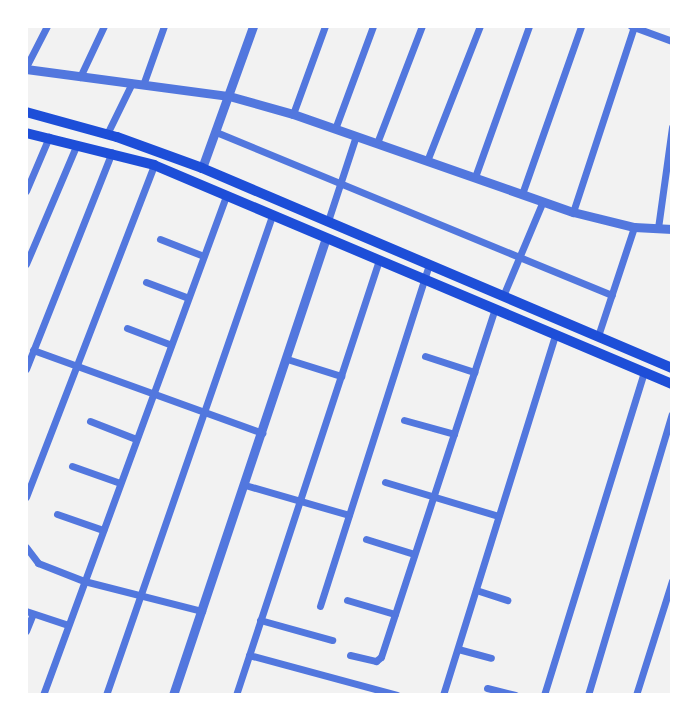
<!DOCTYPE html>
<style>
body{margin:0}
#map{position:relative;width:698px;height:721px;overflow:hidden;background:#f2f2f2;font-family:"PT Sans Narrow",sans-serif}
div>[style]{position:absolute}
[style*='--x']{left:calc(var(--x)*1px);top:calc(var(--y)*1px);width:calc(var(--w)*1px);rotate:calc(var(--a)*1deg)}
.minor>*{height:7px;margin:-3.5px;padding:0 3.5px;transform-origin:3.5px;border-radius:3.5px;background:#5277de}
.tertiary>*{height:9px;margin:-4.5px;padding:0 4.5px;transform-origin:4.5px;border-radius:4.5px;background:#5277de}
.secondary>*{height:10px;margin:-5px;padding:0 5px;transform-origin:5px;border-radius:5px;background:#1d4ed8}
span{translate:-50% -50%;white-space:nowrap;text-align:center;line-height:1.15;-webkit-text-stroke:6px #fff;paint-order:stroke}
.frame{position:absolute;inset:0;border:28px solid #fff;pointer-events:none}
</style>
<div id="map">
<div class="minor">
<div style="--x:631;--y:26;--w:44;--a:20.1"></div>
<div style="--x:26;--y:67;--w:46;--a:-62.9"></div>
<div style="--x:80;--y:77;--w:56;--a:-64.8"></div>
<div style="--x:143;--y:85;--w:63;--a:-70.4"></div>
<div style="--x:293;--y:114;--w:94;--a:-70"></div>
<div style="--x:335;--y:129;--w:110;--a:-69.7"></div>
<div style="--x:216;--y:132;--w:428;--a:22.4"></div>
<div style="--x:107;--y:134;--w:57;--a:-63.9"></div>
<div style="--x:377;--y:143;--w:125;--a:-69"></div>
<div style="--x:427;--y:161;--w:145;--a:-68.6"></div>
<div style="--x:475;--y:177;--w:160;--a:-70.3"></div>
<div style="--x:26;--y:191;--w:59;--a:-66.9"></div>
<div style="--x:522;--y:194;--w:178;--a:-70.6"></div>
<div style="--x:573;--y:212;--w:196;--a:-71.8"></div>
<div style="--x:328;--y:221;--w:89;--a:-71.8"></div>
<div style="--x:658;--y:228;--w:102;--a:-82.1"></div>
<div style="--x:160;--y:239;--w:44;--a:21.3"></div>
<div style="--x:26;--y:264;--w:130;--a:-67"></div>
<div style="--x:146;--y:282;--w:43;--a:20.6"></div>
<div style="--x:503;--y:296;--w:103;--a:-67.2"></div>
<div style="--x:127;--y:328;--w:45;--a:20.9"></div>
<div style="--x:598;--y:336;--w:115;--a:-71.7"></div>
<div style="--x:33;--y:350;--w:244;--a:19.9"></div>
<div style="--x:425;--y:356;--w:52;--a:18.1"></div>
<div style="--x:287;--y:359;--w:57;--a:17.5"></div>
<div style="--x:26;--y:369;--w:233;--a:-68.4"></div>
<div style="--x:404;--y:420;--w:52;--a:15.6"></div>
<div style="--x:90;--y:421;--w:49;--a:21.4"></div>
<div style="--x:72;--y:466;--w:51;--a:19.5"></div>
<div style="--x:385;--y:482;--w:118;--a:16.7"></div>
<div style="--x:245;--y:485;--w:108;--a:16.1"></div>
<div style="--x:26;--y:497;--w:356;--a:-68.9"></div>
<div style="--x:57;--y:514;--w:49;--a:19.2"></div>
<div style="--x:366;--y:539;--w:50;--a:17.4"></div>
<div style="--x:26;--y:547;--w:20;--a:53"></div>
<div style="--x:38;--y:563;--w:49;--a:21.4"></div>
<div style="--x:84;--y:581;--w:122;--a:14.3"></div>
<div style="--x:476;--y:590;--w:33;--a:18"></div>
<div style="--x:347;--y:600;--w:50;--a:16.3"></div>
<div style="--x:320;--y:606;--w:358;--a:-72.3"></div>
<div style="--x:26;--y:611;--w:44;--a:18.4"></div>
<div style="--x:260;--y:620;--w:75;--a:15.5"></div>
<div style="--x:26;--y:631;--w:18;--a:-68"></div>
<div style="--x:458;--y:649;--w:34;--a:15"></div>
<div style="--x:249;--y:655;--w:153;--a:15.1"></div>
<div style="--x:350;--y:655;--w:27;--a:13"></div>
<div style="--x:376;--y:661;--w:6;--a:-39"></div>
<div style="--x:381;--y:657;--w:364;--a:-71.9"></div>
<div style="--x:487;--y:688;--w:29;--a:14"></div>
<div style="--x:43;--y:695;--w:531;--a:-69.86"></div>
<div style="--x:106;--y:695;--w:507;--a:-70.89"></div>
<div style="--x:236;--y:695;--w:458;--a:-71.8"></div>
<div style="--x:443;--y:695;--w:376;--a:-72.7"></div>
<div style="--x:544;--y:695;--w:338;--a:-72.8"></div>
<div style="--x:588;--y:695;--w:293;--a:-73.4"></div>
<div style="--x:636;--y:695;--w:120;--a:-72.5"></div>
</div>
<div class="tertiary">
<div style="--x:26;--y:69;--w:205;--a:7.6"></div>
<div style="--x:229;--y:96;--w:66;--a:15.7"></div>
<div style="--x:293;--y:114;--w:297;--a:19.3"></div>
<div style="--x:573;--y:212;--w:63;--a:13.8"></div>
<div style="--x:634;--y:227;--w:38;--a:3"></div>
<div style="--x:202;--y:168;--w:151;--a:-70.2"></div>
<div style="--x:173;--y:695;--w:481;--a:-71.5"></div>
</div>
<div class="secondary">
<div style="--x:26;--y:112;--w:94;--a:15.4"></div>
<div style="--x:117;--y:137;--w:90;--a:20"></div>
<div style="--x:202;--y:168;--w:511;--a:23.05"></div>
<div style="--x:26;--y:133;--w:132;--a:14"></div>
<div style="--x:154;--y:165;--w:562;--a:22.92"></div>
</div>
<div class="frame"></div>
</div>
